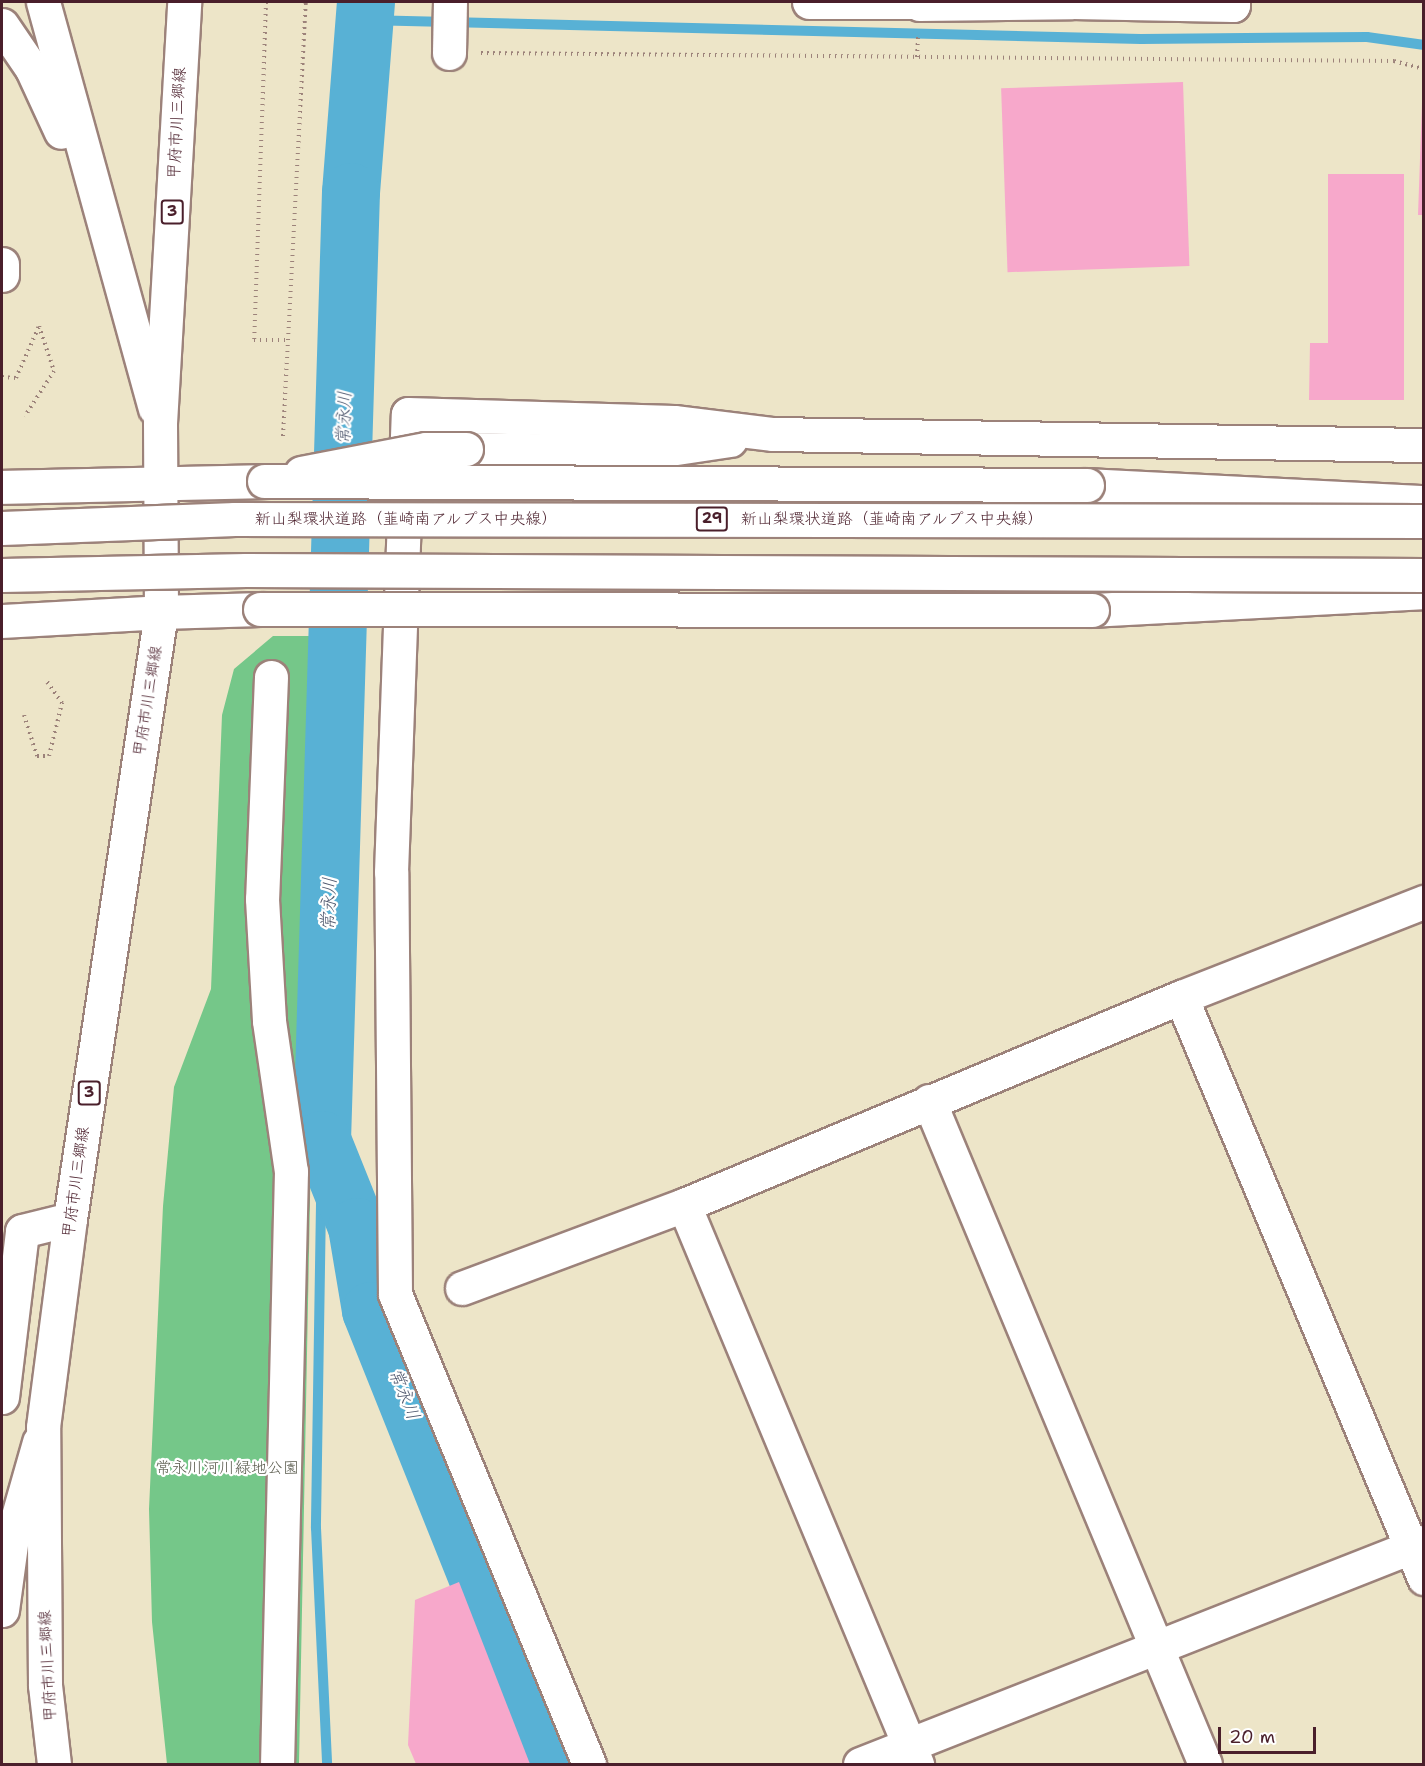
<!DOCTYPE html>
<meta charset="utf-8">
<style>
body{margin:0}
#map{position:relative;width:1425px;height:1766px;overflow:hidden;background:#ede5c8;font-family:"Shantell Sans","Klee One",sans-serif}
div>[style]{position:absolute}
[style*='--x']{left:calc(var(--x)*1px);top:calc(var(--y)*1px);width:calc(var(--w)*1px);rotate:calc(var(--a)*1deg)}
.green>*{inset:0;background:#75c789}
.stream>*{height:10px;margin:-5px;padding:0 5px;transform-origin:5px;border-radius:5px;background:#58b1d5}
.river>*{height:58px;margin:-29px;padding:0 29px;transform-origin:29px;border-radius:29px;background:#58b1d5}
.building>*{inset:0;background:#f7a8cb;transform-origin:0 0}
.path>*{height:4px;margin-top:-2px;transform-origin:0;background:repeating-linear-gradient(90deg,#9c827a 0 1.5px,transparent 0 6px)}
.roads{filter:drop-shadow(2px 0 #9c827a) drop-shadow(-2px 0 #9c827a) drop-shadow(0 2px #9c827a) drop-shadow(0 -2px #9c827a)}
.minor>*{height:33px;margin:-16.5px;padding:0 16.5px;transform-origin:16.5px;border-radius:16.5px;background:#fff}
.major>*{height:33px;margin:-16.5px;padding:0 16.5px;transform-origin:16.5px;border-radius:16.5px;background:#fff}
.highway>*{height:33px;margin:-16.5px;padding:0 16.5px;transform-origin:16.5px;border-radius:16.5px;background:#fff}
.bridges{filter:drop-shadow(2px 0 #9c827a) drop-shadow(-2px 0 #9c827a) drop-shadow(0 2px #9c827a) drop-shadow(0 -2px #9c827a)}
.minor-bridge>*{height:33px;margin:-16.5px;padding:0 16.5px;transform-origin:16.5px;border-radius:16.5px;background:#fff}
.highway-bridge>*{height:33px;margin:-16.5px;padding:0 16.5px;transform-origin:16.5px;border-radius:16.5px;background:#fff}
span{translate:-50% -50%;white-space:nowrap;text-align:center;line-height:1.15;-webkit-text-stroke:4.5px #fff;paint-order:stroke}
.shield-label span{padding:2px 4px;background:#fff;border:2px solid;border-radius:4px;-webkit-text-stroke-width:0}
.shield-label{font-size:15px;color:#4a1f2b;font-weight:700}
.street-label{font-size:16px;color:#4a1f2b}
.park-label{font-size:16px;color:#595a4c}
.water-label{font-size:18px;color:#50596f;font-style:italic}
.frame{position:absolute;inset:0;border:3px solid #4a1f2b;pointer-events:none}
.scale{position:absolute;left:1218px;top:1727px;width:98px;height:27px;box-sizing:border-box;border:3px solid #4a1f2b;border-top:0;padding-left:8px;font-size:18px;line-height:21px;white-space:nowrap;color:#4a1f2b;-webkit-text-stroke:4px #fff;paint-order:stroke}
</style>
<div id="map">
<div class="green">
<div style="clip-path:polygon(273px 636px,321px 636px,299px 1764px,167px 1764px,152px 1622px,149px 1509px,163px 1206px,174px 1087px,211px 989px,222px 715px,234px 669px)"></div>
</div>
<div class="stream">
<div style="--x:365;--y:20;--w:776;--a:1.4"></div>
<div style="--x:1141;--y:39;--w:226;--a:-0.5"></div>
<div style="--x:1367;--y:37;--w:58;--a:8"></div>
<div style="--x:322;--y:1140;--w:388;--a:90.9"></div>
<div style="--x:316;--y:1528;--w:236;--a:87.3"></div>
</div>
<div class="river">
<div style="--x:366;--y:2;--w:191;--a:94.5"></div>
<div style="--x:351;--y:192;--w:948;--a:91.75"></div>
<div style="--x:322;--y:1140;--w:94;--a:68.1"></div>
<div style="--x:357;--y:1227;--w:85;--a:80.5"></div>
<div style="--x:371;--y:1311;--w:488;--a:68.2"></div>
</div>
<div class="building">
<div style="left:1183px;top:82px;width:184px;height:182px;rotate:88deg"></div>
<div style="clip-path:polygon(1422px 103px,1424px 103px,1424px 215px,1418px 215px)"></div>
<div style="clip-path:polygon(1328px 174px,1404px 174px,1404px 400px,1309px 400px,1310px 343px,1328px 343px)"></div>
<div style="clip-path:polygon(459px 1582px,530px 1764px,416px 1764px,408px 1745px,415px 1600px)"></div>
</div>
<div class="path">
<div style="--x:266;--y:2;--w:338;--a:92"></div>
<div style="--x:254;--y:340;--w:34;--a:0"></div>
<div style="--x:481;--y:53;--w:913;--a:0.5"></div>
<div style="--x:1394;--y:61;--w:31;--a:15"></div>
<div style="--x:917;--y:57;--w:22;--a:-87"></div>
<div style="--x:2;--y:377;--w:14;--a:4"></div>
<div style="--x:16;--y:378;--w:57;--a:-66.1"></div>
<div style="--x:39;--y:326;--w:47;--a:71.6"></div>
<div style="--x:54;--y:371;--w:54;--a:122.8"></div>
<div style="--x:283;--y:436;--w:435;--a:-87"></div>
<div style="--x:24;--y:715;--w:43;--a:72.4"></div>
<div style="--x:37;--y:756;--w:12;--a:0"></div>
<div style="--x:49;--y:756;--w:55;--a:-76.2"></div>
<div style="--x:62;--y:703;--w:29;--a:-125"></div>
</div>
<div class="roads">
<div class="minor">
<div style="--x:809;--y:2;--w:110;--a:0"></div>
<div style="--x:919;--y:4;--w:153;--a:-0.7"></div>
<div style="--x:1072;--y:2;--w:161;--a:1.1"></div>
<div style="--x:1233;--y:5;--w:3;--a:-90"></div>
<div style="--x:449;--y:53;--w:51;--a:-88.9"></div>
<div style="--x:2;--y:264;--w:11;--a:90"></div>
<div style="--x:466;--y:449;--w:184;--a:0.9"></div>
<div style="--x:650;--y:452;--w:81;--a:-8.5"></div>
<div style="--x:2;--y:487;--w:262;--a:-1.3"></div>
<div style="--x:2;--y:621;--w:159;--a:-3.2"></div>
<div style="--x:271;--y:677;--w:222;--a:92.3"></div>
<div style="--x:262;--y:899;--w:122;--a:86.7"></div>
<div style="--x:269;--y:1021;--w:152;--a:81.7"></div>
<div style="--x:291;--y:1171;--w:593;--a:91.35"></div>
<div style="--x:1181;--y:997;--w:630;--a:67.3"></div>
<div style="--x:929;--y:1101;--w:718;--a:67.4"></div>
<div style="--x:684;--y:1205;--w:606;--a:67.37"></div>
<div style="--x:462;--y:1288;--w:237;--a:-20.5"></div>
<div style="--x:684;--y:1205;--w:539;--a:-22.71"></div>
<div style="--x:1181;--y:997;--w:261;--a:-21.4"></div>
<div style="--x:2;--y:1397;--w:167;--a:-83.1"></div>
<div style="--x:22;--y:1231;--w:49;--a:-14"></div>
<div style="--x:2;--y:1610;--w:74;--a:-82.2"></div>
<div style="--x:12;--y:1537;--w:99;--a:-74.1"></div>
<div style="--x:589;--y:1764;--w:508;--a:-112.43"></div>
<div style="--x:395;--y:1294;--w:422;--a:-90.5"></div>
<div style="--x:391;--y:872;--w:458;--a:-87.9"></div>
<div style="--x:408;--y:414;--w:266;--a:1.7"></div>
<div style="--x:674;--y:422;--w:100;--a:6.9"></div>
<div style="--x:773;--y:434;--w:651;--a:0.97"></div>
<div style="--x:860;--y:1764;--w:606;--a:-21.49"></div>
</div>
<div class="major">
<div style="--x:43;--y:2;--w:421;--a:74.6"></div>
<div style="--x:2;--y:25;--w:53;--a:55.7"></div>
<div style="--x:32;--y:69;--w:69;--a:65.3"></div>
<div style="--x:54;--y:1764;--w:80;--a:-96.5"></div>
<div style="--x:45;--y:1685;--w:258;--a:-90.4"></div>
<div style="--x:43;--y:1427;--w:210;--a:-82.6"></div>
<div style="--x:70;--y:1219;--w:614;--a:-81.47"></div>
<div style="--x:161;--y:612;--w:189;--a:-90.3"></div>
<div style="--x:160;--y:423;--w:422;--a:-86.7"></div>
</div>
<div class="highway">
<div style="--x:1087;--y:485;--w:337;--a:2.9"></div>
<div style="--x:1092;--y:610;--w:332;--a:-3.1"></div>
<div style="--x:161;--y:612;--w:99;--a:-1.7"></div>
</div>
</div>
<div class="bridges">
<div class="minor-bridge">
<div style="--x:301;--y:473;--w:127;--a:-10.9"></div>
<div style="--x:426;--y:449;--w:40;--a:0"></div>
</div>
<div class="highway-bridge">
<div style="--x:264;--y:481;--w:823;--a:0.28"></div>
<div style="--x:2;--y:528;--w:233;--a:-2.2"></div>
<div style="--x:235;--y:519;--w:1189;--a:0.1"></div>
<div style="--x:2;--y:575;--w:244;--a:-1.2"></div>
<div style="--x:246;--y:570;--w:1178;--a:0.24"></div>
<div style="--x:260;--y:609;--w:832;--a:0.07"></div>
</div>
</div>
<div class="shield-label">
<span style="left:172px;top:212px">3</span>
<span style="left:712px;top:519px">29</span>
<span style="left:89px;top:1093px">3</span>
</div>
<div class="street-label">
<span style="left:177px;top:123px;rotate:-87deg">甲府市川三郷線</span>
<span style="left:406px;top:519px">新山梨環状道路（韮崎南アルプス中央線）</span>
<span style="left:892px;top:519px">新山梨環状道路（韮崎南アルプス中央線）</span>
<span style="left:148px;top:701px;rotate:-81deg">甲府市川三郷線</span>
<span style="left:76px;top:1182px;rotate:-82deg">甲府市川三郷線</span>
<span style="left:48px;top:1666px;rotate:-93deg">甲府市川三郷線</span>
</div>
<div class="park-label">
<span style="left:227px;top:1468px">常永川河川緑地公園</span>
</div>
<div class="water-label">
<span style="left:344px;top:418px;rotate:-88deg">常永川</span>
<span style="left:329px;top:904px;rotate:-88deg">常永川</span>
<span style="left:404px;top:1394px;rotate:68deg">常永川</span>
</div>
<div class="frame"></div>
<div class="scale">20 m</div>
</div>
